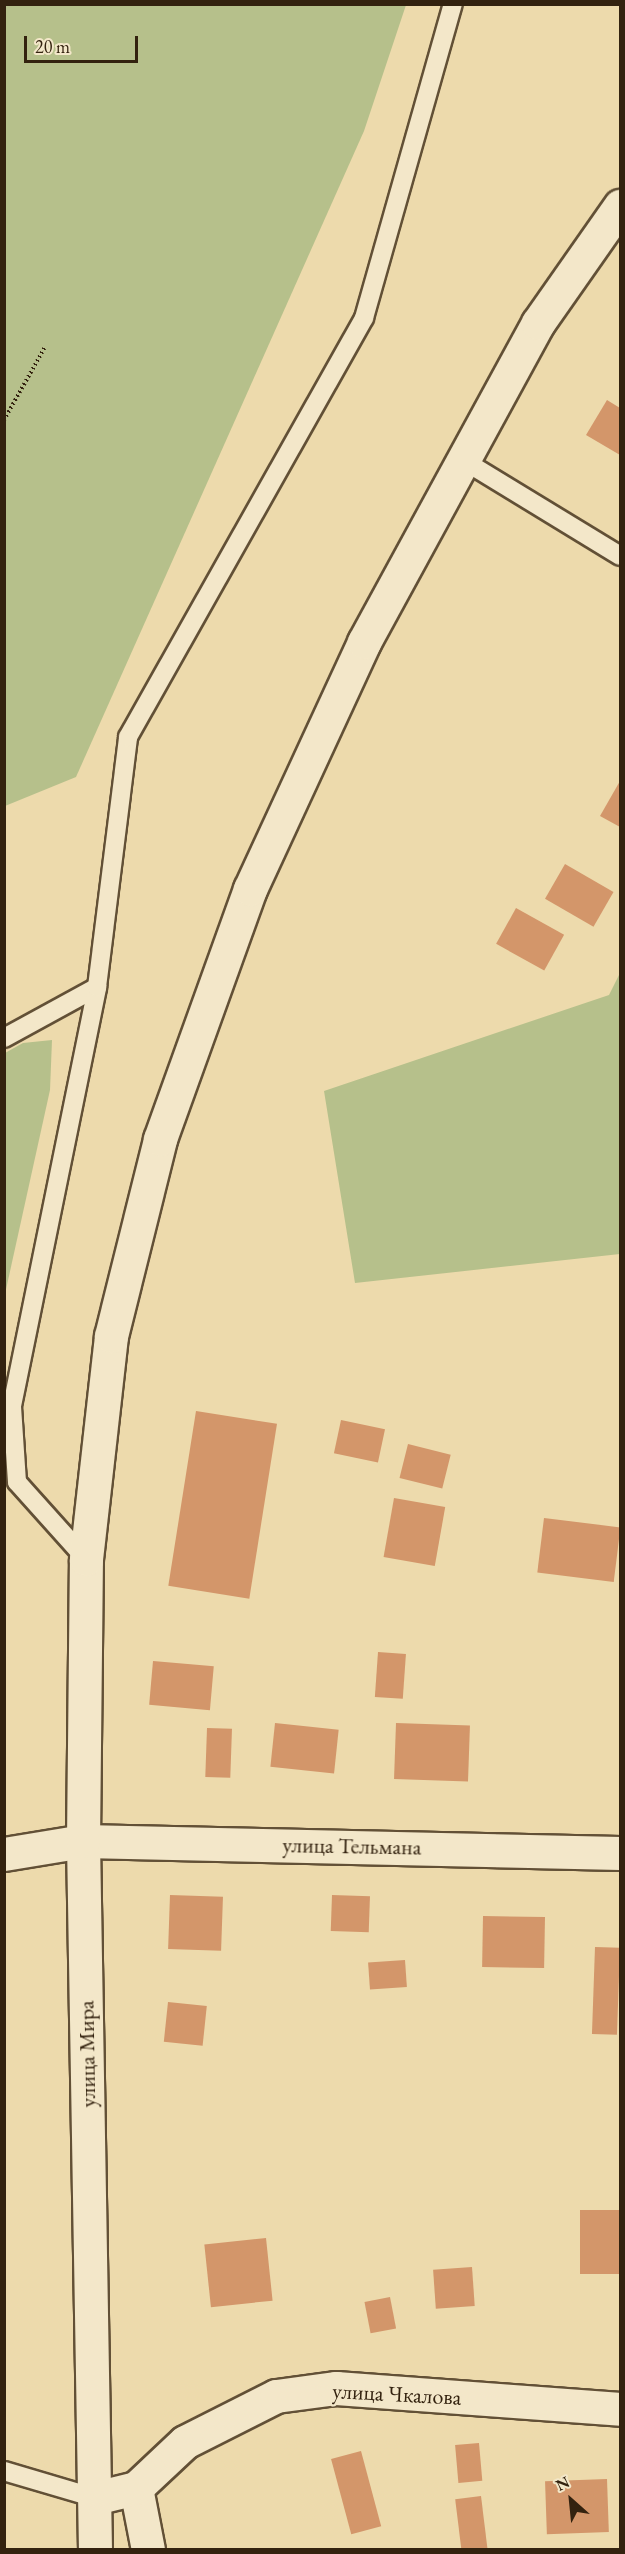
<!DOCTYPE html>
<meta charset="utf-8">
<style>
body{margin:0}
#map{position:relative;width:625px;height:2554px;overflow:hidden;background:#eddaac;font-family:"EB Garamond",serif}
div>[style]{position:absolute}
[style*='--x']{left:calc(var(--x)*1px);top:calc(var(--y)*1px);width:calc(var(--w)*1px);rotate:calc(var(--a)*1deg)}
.green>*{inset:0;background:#b6c08b}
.building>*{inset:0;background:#d3966a;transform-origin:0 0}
.path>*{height:4px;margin-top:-2px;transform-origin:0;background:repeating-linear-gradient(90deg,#33220f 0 1.5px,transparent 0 4.5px)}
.roads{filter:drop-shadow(2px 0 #625036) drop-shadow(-2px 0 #625036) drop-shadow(0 2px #625036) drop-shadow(0 -2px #625036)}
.service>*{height:18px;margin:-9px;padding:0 9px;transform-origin:9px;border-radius:9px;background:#f3e7c9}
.minor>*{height:33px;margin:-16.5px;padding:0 16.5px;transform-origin:16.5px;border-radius:16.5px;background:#f3e7c9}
.secondary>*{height:33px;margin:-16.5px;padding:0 16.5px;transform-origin:16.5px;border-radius:16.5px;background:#f3e7c9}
span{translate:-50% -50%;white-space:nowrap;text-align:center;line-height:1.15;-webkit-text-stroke:4.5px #f3e7c9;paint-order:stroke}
.street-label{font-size:22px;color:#33220f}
.frame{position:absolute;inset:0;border:6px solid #33220f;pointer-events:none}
.north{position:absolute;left:541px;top:2470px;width:60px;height:60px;-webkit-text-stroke:4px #f3e7c9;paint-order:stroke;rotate:333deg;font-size:16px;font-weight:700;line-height:24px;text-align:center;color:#33220f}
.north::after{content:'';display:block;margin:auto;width:21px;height:27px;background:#33220f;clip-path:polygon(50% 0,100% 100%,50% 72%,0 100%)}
.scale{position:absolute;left:24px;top:36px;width:114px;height:27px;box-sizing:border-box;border:3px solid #33220f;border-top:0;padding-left:8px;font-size:18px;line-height:21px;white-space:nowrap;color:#33220f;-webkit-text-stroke:4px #f3e7c9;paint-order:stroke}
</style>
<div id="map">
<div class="green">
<div style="clip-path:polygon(5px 4px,406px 5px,364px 131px,76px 777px,5px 806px)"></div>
<div style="clip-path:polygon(620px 973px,620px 1254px,355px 1283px,324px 1091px,609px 995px)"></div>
<div style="clip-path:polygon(52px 1040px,50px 1090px,5px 1294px,5px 1053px,23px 1043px)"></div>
</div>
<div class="building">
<div style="clip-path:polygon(607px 400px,620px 408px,620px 455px,586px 435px)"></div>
<div style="clip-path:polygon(620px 781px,620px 827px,600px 816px)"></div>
<div style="left:565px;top:864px;width:56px;height:40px;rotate:30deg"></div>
<div style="left:516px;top:908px;width:55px;height:41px;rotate:29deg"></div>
<div style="left:196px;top:1411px;width:82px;height:177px;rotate:9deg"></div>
<div style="left:341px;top:1420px;width:45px;height:34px;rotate:12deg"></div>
<div style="left:408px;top:1444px;width:44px;height:35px;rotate:14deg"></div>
<div style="left:394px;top:1498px;width:52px;height:60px;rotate:10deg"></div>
<div style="left:544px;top:1518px;width:77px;height:55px;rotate:7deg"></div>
<div style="left:378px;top:1652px;width:28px;height:45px;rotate:4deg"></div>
<div style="left:153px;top:1661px;width:61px;height:44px;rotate:5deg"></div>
<div style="left:275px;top:1723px;width:64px;height:44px;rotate:6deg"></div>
<div style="left:396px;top:1723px;width:74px;height:56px;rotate:2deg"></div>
<div style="left:207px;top:1728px;width:25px;height:49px;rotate:2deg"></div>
<div style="left:170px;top:1895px;width:53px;height:54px;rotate:2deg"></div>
<div style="left:332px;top:1895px;width:38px;height:36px;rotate:2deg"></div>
<div style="left:483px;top:1916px;width:62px;height:51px;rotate:1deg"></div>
<div style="left:595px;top:1947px;width:25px;height:87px;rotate:2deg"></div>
<div style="left:405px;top:1960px;width:27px;height:37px;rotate:86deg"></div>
<div style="left:168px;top:2002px;width:39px;height:40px;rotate:6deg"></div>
<div style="left:580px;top:2210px;width:40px;height:64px"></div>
<div style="left:266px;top:2238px;width:63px;height:62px;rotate:84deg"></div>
<div style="left:472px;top:2267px;width:39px;height:39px;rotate:86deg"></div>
<div style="left:390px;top:2297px;width:32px;height:26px;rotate:79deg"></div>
<div style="left:479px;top:2443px;width:38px;height:24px;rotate:85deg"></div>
<div style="left:361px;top:2451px;width:78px;height:31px;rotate:75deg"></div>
<div style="left:607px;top:2479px;width:53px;height:62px;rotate:88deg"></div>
<div style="left:481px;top:2496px;width:54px;height:26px;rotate:83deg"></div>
</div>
<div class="path">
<div style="--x:4;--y:420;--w:84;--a:-60.7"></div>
</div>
<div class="roads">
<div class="service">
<div style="--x:463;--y:460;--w:184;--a:31.4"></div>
<div style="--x:4;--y:1038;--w:106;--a:-28.7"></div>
<div style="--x:86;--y:1559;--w:103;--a:-131.9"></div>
<div style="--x:17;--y:1482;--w:76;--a:-93.8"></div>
<div style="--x:12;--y:1406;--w:428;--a:-78.5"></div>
<div style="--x:97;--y:987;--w:252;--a:-82.9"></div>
<div style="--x:128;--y:737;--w:481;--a:-60.6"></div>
<div style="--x:364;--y:318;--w:326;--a:-74.2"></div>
<div style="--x:4;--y:2471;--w:95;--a:16.5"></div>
</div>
<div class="minor">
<div style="--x:4;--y:1854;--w:80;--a:-9.3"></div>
<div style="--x:83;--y:1841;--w:537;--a:1.28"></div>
<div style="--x:136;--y:2488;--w:63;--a:79"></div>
<div style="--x:95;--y:2498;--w:42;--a:-13.7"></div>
<div style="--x:136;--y:2488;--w:67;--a:-43.2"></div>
<div style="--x:185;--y:2442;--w:102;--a:-26.8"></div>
<div style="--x:276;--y:2396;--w:61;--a:-7.6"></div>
<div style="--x:336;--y:2388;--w:285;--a:4.2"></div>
</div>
<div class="secondary">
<div style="--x:95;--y:2550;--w:709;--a:-90.97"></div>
<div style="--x:83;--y:1841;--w:282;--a:-89.4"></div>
<div style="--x:86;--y:1559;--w:224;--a:-83.6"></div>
<div style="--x:111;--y:1336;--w:203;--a:-76"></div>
<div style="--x:160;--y:1139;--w:266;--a:-70.2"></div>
<div style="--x:250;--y:889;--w:272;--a:-65.2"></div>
<div style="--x:364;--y:642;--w:363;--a:-61.4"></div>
<div style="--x:538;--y:323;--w:143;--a:-55"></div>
</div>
</div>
<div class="street-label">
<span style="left:352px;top:1846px;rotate:1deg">улица Тельмана</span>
<span style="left:87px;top:2054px;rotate:-91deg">улица Мира</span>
<span style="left:397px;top:2394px;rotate:3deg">улица Чкалова</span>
</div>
<div class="frame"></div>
<div class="north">N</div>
<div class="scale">20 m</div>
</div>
